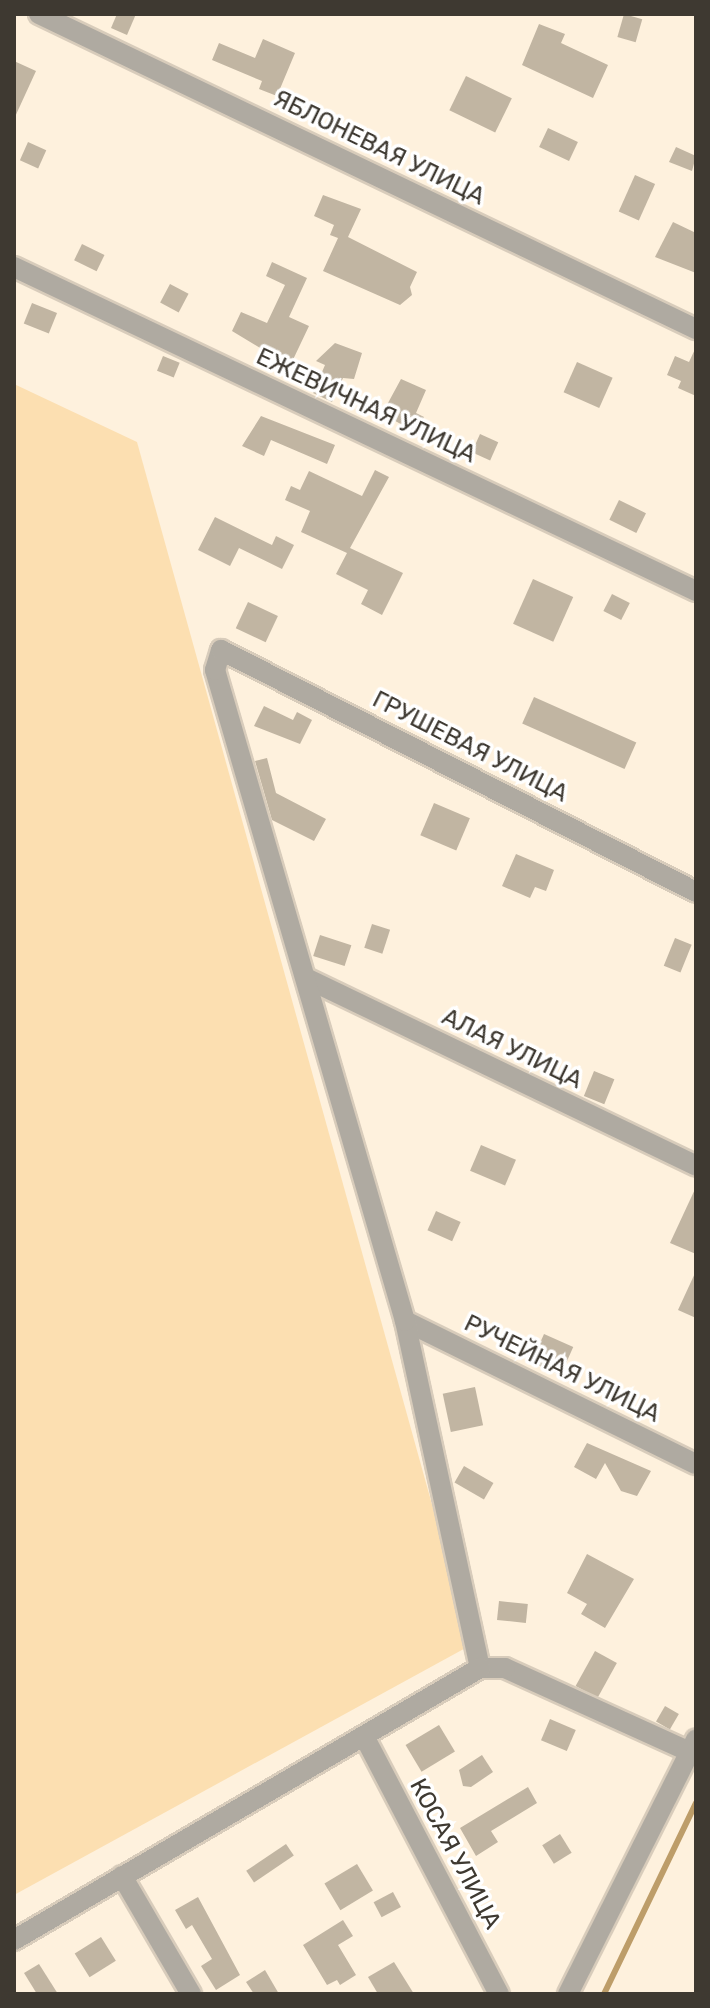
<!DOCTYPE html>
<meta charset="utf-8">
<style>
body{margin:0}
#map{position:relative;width:710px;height:2008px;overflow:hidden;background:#fef1dd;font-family:Rubik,sans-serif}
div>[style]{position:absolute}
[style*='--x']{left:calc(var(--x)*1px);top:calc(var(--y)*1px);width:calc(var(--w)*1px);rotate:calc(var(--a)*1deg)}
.green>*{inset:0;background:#fcdfb1}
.stream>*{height:6px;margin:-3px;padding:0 3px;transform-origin:3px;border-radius:3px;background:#bd9d69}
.building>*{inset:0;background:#c1b5a2;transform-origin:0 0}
.roads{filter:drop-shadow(2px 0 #d8ccbb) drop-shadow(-2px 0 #d8ccbb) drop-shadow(0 2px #d8ccbb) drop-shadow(0 -2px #d8ccbb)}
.minor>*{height:20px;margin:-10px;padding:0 10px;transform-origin:10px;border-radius:10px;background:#afaaa1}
span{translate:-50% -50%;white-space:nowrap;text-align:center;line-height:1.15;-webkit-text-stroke:7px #fff;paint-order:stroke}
.street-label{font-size:24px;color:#3e3931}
.frame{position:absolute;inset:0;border:16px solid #3e3931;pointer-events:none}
</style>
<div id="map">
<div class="green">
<div style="clip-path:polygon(14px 384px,137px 442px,471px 1645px,14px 1895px)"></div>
</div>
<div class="stream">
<div style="--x:604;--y:1994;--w:212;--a:-64.3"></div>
</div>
<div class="building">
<div style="clip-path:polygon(117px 14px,136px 14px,127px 35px,111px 28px)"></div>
<div style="left:624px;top:14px;width:19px;height:24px;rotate:16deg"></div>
<div style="clip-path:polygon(539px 24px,565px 34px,561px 43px,608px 65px,593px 98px,522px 65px)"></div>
<div style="clip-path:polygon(263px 39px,295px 53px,277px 96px,259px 89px,262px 81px,212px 60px,219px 43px,255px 58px)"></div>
<div style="clip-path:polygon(14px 61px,36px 71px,14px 119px)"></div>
<div style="left:466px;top:76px;width:51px;height:38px;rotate:26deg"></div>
<div style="left:548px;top:128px;width:33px;height:21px;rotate:25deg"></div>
<div style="left:28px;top:142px;width:20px;height:20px;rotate:24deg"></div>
<div style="clip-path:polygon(676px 147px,696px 156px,692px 171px,669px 162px)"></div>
<div style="left:635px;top:175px;width:22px;height:40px;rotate:24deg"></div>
<div style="clip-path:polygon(323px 195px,361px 209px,348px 237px,417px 272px,410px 287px,412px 295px,400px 305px,323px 271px,338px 238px,330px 235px,334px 225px,314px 216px)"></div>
<div style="clip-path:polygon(673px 222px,696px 233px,696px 273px,655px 257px)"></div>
<div style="left:82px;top:244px;width:25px;height:18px;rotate:26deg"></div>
<div style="clip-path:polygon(272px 262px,307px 278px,289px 317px,309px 326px,290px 366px,232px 331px,241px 312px,267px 323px,285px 285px,266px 276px)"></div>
<div style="left:170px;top:284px;width:21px;height:21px;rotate:28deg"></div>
<div style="left:32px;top:303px;width:27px;height:22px;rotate:22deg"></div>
<div style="clip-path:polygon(335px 343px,362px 353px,354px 379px,343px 378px,332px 402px,313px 393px,325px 365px,316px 361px)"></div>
<div style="clip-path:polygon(696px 347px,696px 396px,678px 388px,681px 381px,667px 375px,675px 356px,689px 362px)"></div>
<div style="left:163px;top:356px;width:18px;height:16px;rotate:22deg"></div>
<div style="left:577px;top:362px;width:39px;height:33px;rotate:24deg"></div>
<div style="clip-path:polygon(401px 379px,426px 390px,416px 413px,424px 417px,416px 432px,382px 414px)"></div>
<div style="clip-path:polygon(261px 416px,335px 445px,327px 464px,271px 440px,264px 456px,242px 446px)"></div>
<div style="left:480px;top:434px;width:20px;height:20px;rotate:24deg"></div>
<div style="clip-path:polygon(375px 470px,389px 477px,350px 548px,403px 573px,382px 615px,361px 604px,368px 590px,336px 574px,347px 553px,301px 532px,310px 511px,285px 500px,291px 486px,300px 490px,309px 471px,362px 496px)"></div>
<div style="left:619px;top:500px;width:30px;height:22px;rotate:26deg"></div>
<div style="clip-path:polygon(215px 517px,272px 545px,276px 536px,294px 545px,282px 569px,239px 548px,230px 566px,198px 550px)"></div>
<div style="left:533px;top:579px;width:44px;height:49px;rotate:24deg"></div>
<div style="left:612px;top:594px;width:20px;height:19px;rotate:27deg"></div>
<div style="left:248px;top:602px;width:33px;height:29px;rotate:25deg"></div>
<div style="left:534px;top:697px;width:112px;height:29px;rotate:24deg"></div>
<div style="clip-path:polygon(264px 706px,293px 720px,297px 712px,312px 720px,300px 744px,254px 726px)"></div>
<div style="clip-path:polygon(267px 758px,276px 793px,326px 819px,314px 841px,272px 820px,255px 761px)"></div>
<div style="left:434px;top:803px;width:39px;height:35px;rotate:23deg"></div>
<div style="clip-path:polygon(516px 854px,554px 870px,546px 891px,535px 887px,530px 898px,502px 886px)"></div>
<div style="left:372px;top:924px;width:19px;height:25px;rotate:18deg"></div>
<div style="left:320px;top:935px;width:33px;height:22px;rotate:18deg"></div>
<div style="left:675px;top:938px;width:18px;height:30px;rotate:22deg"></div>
<div style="left:594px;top:1071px;width:22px;height:27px;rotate:22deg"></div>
<div style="left:481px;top:1145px;width:38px;height:28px;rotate:23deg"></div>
<div style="clip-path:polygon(696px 1187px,696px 1254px,670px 1243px)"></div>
<div style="left:436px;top:1211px;width:27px;height:21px;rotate:24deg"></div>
<div style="clip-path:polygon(696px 1271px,696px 1318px,678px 1310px)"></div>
<div style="left:544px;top:1334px;width:32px;height:31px;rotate:24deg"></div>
<div style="left:475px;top:1387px;width:39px;height:33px;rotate:78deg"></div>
<div style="clip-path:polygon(587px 1443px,651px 1471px,637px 1496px,621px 1491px,605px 1463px,596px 1479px,574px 1467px)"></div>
<div style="left:464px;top:1466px;width:34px;height:19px;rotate:30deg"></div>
<div style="clip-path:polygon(587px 1554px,634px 1579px,605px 1628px,581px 1614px,587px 1604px,567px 1593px)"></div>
<div style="left:499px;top:1601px;width:29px;height:19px;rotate:6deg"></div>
<div style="left:595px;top:1651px;width:25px;height:40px;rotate:29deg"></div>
<div style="left:665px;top:1706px;width:16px;height:18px;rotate:30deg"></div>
<div style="left:550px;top:1719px;width:28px;height:23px;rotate:23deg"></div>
<div style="left:439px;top:1725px;width:31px;height:39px;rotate:59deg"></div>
<div style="clip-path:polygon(482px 1755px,493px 1772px,471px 1787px,463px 1786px,459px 1770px)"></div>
<div style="clip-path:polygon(528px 1787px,537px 1803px,491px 1831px,498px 1842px,476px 1856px,460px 1828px)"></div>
<div style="left:560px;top:1834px;width:22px;height:21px;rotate:58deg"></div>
<div style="left:286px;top:1844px;width:14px;height:48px;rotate:56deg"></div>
<div style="left:357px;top:1864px;width:31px;height:38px;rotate:59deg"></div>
<div style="left:393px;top:1892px;width:17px;height:22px;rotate:62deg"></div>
<div style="clip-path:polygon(198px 1897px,240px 1975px,216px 1990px,201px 1966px,212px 1959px,192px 1925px,186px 1929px,175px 1910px)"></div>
<div style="clip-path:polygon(343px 1920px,353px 1936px,338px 1945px,356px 1975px,340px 1985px,337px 1980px,327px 1985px,303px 1945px)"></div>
<div style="left:101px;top:1937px;width:28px;height:31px;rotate:58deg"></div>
<div style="clip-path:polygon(394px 1962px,414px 1994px,378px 1994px,368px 1977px)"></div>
<div style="clip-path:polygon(39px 1964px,58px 1994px,37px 1994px,24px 1973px)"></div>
<div style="clip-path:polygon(265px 1970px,279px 1994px,254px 1994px,246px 1982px)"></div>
</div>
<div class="roads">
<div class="minor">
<div style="--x:39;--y:14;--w:729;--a:25.62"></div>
<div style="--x:14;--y:267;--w:755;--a:25.41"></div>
<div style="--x:306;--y:978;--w:433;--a:25.7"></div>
<div style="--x:405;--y:1321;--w:324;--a:26.2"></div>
<div style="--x:365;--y:1738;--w:289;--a:62.4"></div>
<div style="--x:690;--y:1752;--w:203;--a:-155.6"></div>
<div style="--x:505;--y:1668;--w:25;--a:180"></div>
<div style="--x:480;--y:1668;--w:355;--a:-102.2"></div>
<div style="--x:405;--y:1321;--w:678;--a:-106.27"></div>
<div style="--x:215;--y:670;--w:21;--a:-73"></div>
<div style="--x:221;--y:650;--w:533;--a:27"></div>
<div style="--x:122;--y:1876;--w:137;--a:59.7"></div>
<div style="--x:14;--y:1940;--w:540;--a:-30.27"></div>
<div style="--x:568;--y:1994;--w:285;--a:-63.3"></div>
</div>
</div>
<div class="street-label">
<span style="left:379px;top:148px;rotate:26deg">ЯБЛОНЕВАЯ УЛИЦА</span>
<span style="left:366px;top:406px;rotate:25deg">ЕЖЕВИЧНАЯ УЛИЦА</span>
<span style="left:470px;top:747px;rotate:27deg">ГРУШЕВАЯ УЛИЦА</span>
<span style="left:512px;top:1049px;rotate:26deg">АЛАЯ УЛИЦА</span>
<span style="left:562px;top:1369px;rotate:26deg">РУЧЕЙНАЯ УЛИЦА</span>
<span style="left:455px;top:1854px;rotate:62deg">КОСАЯ УЛИЦА</span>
</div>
<div class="frame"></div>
</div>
